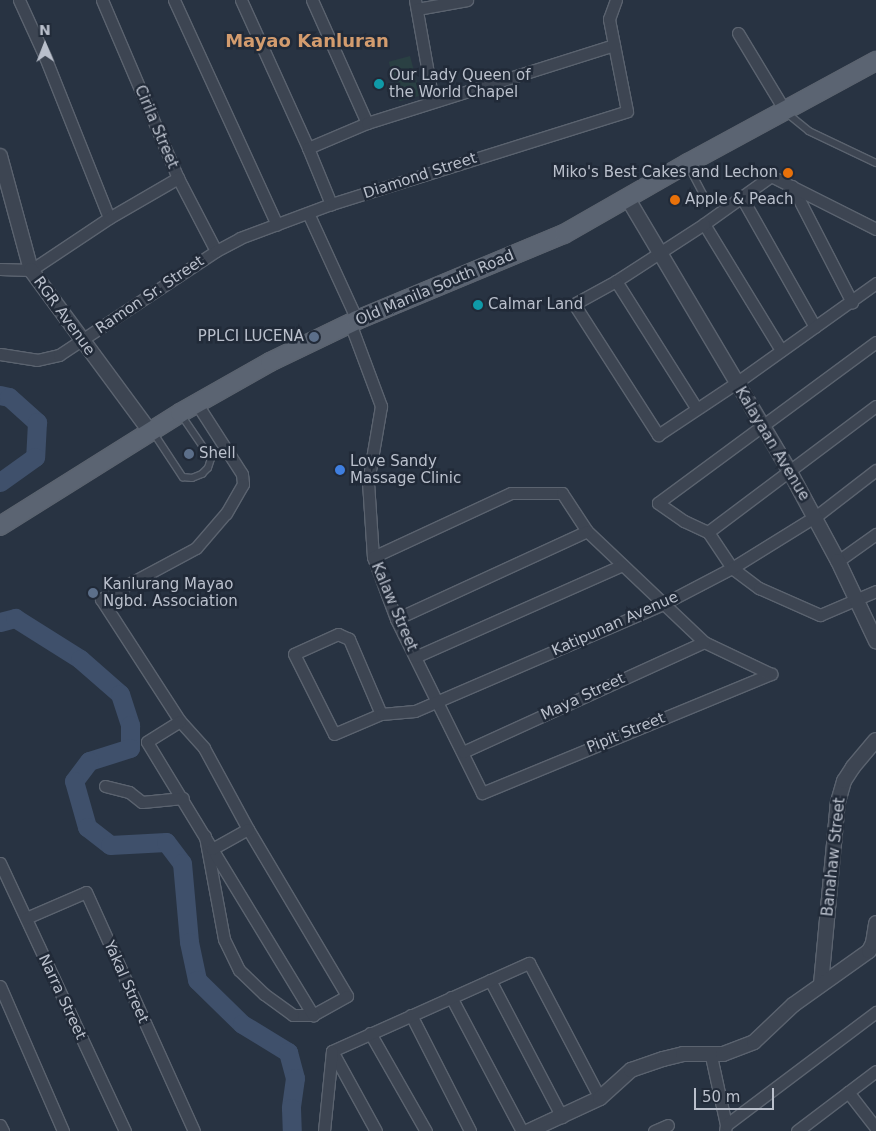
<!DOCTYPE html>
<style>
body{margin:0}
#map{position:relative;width:876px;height:1131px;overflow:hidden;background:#283342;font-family:"DejaVu Sans",sans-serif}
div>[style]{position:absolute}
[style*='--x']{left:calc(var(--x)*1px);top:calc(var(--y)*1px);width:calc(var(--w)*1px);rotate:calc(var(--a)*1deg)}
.green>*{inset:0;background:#2a4043;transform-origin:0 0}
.river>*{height:19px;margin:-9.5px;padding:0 9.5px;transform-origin:9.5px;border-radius:9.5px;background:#3f506b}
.roads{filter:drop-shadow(1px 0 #5b636f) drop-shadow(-1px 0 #5b636f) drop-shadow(0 1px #5b636f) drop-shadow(0 -1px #5b636f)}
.service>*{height:5.5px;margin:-2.75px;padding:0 2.75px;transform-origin:2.75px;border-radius:2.75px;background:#3d4552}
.minor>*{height:11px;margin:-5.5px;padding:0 5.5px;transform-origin:5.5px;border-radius:5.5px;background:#3d4552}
.tertiary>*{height:14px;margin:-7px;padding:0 7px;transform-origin:7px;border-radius:7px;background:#3d4552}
.primary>*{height:18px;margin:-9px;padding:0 9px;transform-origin:9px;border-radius:9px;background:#5b6472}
.dots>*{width:14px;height:14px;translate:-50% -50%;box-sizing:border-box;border:2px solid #212a38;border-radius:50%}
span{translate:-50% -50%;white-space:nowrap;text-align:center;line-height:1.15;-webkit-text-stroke:5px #212a38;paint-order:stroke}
.poi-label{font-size:15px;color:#bac0cc}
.left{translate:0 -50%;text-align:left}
.right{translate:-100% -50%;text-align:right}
.street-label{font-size:15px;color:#bac0cc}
.quarter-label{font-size:18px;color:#d39c6e;font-weight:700}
.north{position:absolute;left:20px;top:20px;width:50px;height:50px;-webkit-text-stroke:4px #212a38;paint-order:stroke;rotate:359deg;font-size:14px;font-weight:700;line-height:20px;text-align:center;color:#bac0cc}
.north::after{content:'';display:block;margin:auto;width:18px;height:22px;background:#bac0cc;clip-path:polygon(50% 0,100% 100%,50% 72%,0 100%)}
.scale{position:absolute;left:694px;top:1088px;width:80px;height:22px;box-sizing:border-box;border:2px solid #bac0cc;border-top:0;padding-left:6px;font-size:15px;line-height:18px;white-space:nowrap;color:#bac0cc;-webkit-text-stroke:4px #212a38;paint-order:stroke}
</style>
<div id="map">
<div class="green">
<div style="left:410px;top:56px;width:41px;height:22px;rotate:75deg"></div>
</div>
<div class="river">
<div style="--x:0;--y:395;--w:9;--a:13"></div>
<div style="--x:9;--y:397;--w:38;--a:42"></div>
<div style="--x:37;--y:422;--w:35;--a:93"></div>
<div style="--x:35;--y:457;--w:43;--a:144.5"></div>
<div style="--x:0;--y:622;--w:16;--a:-15"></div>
<div style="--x:15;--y:618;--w:77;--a:32.2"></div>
<div style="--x:80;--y:659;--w:53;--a:41.2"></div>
<div style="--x:120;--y:694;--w:33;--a:72"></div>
<div style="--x:130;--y:725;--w:23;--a:90"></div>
<div style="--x:130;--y:748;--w:43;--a:162.4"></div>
<div style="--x:89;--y:761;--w:25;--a:127"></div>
<div style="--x:74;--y:781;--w:48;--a:74.2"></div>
<div style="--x:87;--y:827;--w:29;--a:38"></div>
<div style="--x:110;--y:845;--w:56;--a:-3.1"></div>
<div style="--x:166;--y:842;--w:26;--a:53"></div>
<div style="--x:182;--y:863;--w:79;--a:84.9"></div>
<div style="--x:189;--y:942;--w:39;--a:78"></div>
<div style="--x:197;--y:980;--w:63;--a:44.4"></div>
<div style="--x:242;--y:1024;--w:54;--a:31.3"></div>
<div style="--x:288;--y:1052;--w:27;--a:75"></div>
<div style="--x:295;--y:1078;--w:30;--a:98"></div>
<div style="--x:291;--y:1108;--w:23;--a:88"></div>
</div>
<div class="roads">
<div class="service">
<div style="--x:787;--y:113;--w:28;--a:39"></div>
<div style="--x:809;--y:131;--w:74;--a:25.5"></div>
<div style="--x:688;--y:165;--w:38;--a:62"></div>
<div style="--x:154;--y:433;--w:53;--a:56.6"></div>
<div style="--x:183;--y:477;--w:9;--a:6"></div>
<div style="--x:192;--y:478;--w:11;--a:-22"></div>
<div style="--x:202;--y:474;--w:8;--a:-45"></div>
<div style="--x:208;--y:468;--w:9;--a:-72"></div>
<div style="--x:211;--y:459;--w:53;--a:-124.3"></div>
</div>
<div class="minor">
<div style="--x:19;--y:0;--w:63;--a:65.5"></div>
<div style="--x:45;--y:57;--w:173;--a:68.3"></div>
<div style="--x:102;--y:0;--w:194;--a:66.9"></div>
<div style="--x:178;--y:178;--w:82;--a:62.5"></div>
<div style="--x:174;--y:0;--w:247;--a:65.4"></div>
<div style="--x:241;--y:0;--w:162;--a:65.6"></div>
<div style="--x:308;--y:148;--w:61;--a:67.7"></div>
<div style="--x:312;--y:0;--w:135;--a:65.9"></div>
<div style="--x:415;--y:0;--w:103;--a:79.9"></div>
<div style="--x:417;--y:9;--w:51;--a:-10.2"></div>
<div style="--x:738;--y:33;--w:91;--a:58.9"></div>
<div style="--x:308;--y:148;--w:64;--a:-23"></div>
<div style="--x:367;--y:123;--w:259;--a:-17.5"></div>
<div style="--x:792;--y:186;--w:131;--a:62.7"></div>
<div style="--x:742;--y:198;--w:148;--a:60.5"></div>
<div style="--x:308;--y:213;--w:118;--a:65.4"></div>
<div style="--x:704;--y:224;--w:148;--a:58.6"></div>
<div style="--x:876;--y:229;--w:118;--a:-153.2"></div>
<div style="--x:771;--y:176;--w:82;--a:144.4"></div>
<div style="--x:704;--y:224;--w:105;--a:147.1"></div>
<div style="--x:616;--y:281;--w:48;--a:151.3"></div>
<div style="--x:574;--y:304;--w:156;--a:57.3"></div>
<div style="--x:658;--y:435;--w:94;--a:-33.7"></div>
<div style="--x:736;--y:383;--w:172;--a:-35.5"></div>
<div style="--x:0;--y:269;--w:31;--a:2"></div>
<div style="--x:31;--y:270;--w:94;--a:-33.7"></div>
<div style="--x:109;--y:218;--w:80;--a:-30.1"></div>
<div style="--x:616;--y:281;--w:151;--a:57.7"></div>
<div style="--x:350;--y:323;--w:89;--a:69.5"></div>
<div style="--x:381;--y:406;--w:77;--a:99.7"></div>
<div style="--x:368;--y:482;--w:75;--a:86.2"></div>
<div style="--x:373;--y:557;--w:66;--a:69.6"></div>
<div style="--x:396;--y:619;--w:194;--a:63.7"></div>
<div style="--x:482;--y:793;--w:313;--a:-22.4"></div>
<div style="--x:876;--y:342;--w:271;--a:143.6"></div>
<div style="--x:658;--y:503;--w:32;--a:35"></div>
<div style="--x:684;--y:521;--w:26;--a:25"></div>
<div style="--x:708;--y:532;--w:43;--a:56.3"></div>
<div style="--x:732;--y:568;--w:34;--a:37"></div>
<div style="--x:759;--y:588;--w:67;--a:23.9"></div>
<div style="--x:820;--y:615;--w:61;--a:-23.2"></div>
<div style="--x:0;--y:354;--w:37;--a:9"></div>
<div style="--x:37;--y:360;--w:23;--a:-13"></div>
<div style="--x:59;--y:355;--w:188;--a:-33.5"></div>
<div style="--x:216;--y:251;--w:27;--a:-28"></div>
<div style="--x:240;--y:238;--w:97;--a:-20.5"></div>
<div style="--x:331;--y:204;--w:310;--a:-17.4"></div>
<div style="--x:627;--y:111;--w:94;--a:-101.1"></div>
<div style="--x:609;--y:19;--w:20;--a:-70"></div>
<div style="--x:197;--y:404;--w:83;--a:57.3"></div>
<div style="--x:242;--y:474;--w:10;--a:84"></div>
<div style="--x:243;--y:484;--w:34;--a:120"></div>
<div style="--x:226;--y:513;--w:46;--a:130.6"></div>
<div style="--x:196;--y:548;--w:108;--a:151.8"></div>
<div style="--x:101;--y:599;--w:145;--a:57.1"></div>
<div style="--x:180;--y:721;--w:36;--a:48"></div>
<div style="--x:204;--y:748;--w:92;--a:61.5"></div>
<div style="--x:248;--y:829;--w:194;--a:59.3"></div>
<div style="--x:347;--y:996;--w:39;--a:151"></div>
<div style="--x:313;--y:1015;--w:20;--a:180"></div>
<div style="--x:293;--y:1015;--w:36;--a:-144"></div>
<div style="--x:264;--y:994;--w:35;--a:-136"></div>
<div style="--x:239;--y:970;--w:34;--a:-116"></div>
<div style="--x:224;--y:939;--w:105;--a:-100.5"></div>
<div style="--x:708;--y:532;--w:210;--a:-36.9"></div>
<div style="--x:373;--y:557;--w:152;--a:-24.9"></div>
<div style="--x:511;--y:493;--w:51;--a:0"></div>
<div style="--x:562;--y:493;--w:45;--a:56.7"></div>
<div style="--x:587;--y:531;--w:161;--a:43.5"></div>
<div style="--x:704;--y:642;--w:74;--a:25.5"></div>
<div style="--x:838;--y:561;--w:47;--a:-35.4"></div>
<div style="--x:396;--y:619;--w:210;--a:-24.7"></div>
<div style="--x:415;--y:657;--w:227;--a:-23.9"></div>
<div style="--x:381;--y:714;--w:82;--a:-113.1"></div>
<div style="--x:349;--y:639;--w:12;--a:-156"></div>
<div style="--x:338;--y:634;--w:48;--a:155.6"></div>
<div style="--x:294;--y:654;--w:89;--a:63.4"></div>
<div style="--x:334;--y:734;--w:51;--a:-23.1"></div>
<div style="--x:381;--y:714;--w:34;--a:-5"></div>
<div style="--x:415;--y:711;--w:270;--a:-23.3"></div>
<div style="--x:663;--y:604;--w:78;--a:-27.6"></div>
<div style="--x:732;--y:568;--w:102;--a:-31.8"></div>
<div style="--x:819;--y:514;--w:72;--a:-37.7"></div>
<div style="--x:180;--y:721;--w:39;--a:148"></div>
<div style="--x:147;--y:742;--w:320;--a:58.7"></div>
<div style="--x:463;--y:752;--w:265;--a:-24.5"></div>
<div style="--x:105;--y:786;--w:25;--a:14"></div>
<div style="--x:129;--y:792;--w:16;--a:38"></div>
<div style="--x:142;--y:802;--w:41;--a:-5.6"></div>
<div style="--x:212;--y:849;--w:41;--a:-29.1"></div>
<div style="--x:0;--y:863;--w:296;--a:65"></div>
<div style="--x:26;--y:918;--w:65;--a:-23.4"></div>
<div style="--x:86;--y:892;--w:262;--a:65.7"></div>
<div style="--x:490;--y:980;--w:155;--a:62.3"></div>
<div style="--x:0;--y:986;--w:158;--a:66.5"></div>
<div style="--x:451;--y:997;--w:152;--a:62.1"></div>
<div style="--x:411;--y:1015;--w:130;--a:63"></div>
<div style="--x:370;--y:1033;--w:113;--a:60.3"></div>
<div style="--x:332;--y:1051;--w:216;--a:-24.1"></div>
<div style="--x:529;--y:963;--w:153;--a:62.3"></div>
<div style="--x:332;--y:1051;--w:91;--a:61.2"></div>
<div style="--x:711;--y:1056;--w:71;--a:77.7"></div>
<div style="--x:726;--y:1125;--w:6;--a:99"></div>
<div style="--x:848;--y:1092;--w:46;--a:52.1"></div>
<div style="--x:0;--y:1125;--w:7;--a:63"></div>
<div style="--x:726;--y:1125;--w:188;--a:-37"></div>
<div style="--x:324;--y:1131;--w:80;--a:-84.3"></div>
<div style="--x:654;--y:1131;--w:15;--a:-23"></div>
<div style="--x:797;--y:1131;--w:99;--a:-37.2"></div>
</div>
<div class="tertiary">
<div style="--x:0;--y:156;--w:118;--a:74.8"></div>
<div style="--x:31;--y:270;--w:202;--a:53.6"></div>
<div style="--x:628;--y:199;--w:317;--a:59.3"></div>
<div style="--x:790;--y:472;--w:101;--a:61.7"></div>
<div style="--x:838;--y:561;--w:89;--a:64.6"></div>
<div style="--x:821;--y:984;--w:183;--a:-84.7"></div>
<div style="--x:838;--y:802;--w:22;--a:-74"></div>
<div style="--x:844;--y:781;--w:17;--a:-57"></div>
<div style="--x:853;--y:767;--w:35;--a:-50"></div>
<div style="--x:529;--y:1131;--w:78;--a:-24.9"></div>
<div style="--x:600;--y:1098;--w:42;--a:-42.1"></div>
<div style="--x:631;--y:1070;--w:34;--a:-19"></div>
<div style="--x:663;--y:1059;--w:21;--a:-14"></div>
<div style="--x:683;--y:1054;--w:40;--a:0"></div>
<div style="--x:723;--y:1054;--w:33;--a:-21"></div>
<div style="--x:754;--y:1042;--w:54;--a:-43.5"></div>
<div style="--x:793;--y:1005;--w:93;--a:-35.4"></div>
<div style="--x:869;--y:951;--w:9;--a:-63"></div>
<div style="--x:873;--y:943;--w:20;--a:-81"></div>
</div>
<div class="primary">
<div style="--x:0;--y:526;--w:213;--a:-32.1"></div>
<div style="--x:180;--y:413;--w:103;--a:-29.5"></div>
<div style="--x:270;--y:362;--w:97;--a:-25.8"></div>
<div style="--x:357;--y:320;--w:224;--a:-22.6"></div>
<div style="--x:564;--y:234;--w:143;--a:-29.8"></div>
<div style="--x:688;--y:163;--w:214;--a:-28.5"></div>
</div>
</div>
<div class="dots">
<div style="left:379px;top:84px;background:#0f9aa8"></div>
<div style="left:788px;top:173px;background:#e8710a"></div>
<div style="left:675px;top:200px;background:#e8710a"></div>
<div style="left:478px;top:305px;background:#0f9aa8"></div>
<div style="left:314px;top:337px;background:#5c6f8a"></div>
<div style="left:189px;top:454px;background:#5c6f8a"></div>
<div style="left:340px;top:470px;background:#3f7fe0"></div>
<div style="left:93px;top:593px;background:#5c6f8a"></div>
</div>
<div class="poi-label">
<span class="left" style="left:389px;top:84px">Our Lady Queen of<br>the World Chapel</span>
<span class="right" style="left:778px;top:173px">Miko's Best Cakes and Lechon</span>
<span class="left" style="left:685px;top:200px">Apple &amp; Peach</span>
<span class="left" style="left:488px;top:305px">Calmar Land</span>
<span class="right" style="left:304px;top:337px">PPLCI LUCENA</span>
<span class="left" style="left:199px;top:454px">Shell</span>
<span class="left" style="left:350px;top:470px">Love Sandy<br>Massage Clinic</span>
<span class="left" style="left:103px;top:593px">Kanlurang Mayao<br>Ngbd. Association</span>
</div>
<div class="street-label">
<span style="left:156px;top:127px;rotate:67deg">Cirila Street</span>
<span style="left:420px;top:176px;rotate:-18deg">Diamond Street</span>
<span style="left:435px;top:288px;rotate:-23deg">Old Manila South Road</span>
<span style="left:150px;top:295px;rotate:-34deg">Ramon Sr. Street</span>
<span style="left:64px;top:316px;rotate:54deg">RGR Avenue</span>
<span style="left:772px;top:444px;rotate:59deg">Kalayaan Avenue</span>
<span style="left:394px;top:607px;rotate:67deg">Kalaw Street</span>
<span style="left:615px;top:624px;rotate:-24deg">Katipunan Avenue</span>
<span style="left:583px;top:697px;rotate:-25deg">Maya Street</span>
<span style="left:626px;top:733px;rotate:-22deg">Pipit Street</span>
<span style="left:834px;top:857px;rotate:-84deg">Banahaw Street</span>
<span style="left:126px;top:982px;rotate:66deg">Yakal Street</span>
<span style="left:62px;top:997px;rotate:65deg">Narra Street</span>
</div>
<div class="quarter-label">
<span style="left:307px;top:41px">Mayao Kanluran</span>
</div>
<div class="north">N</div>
<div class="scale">50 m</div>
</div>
